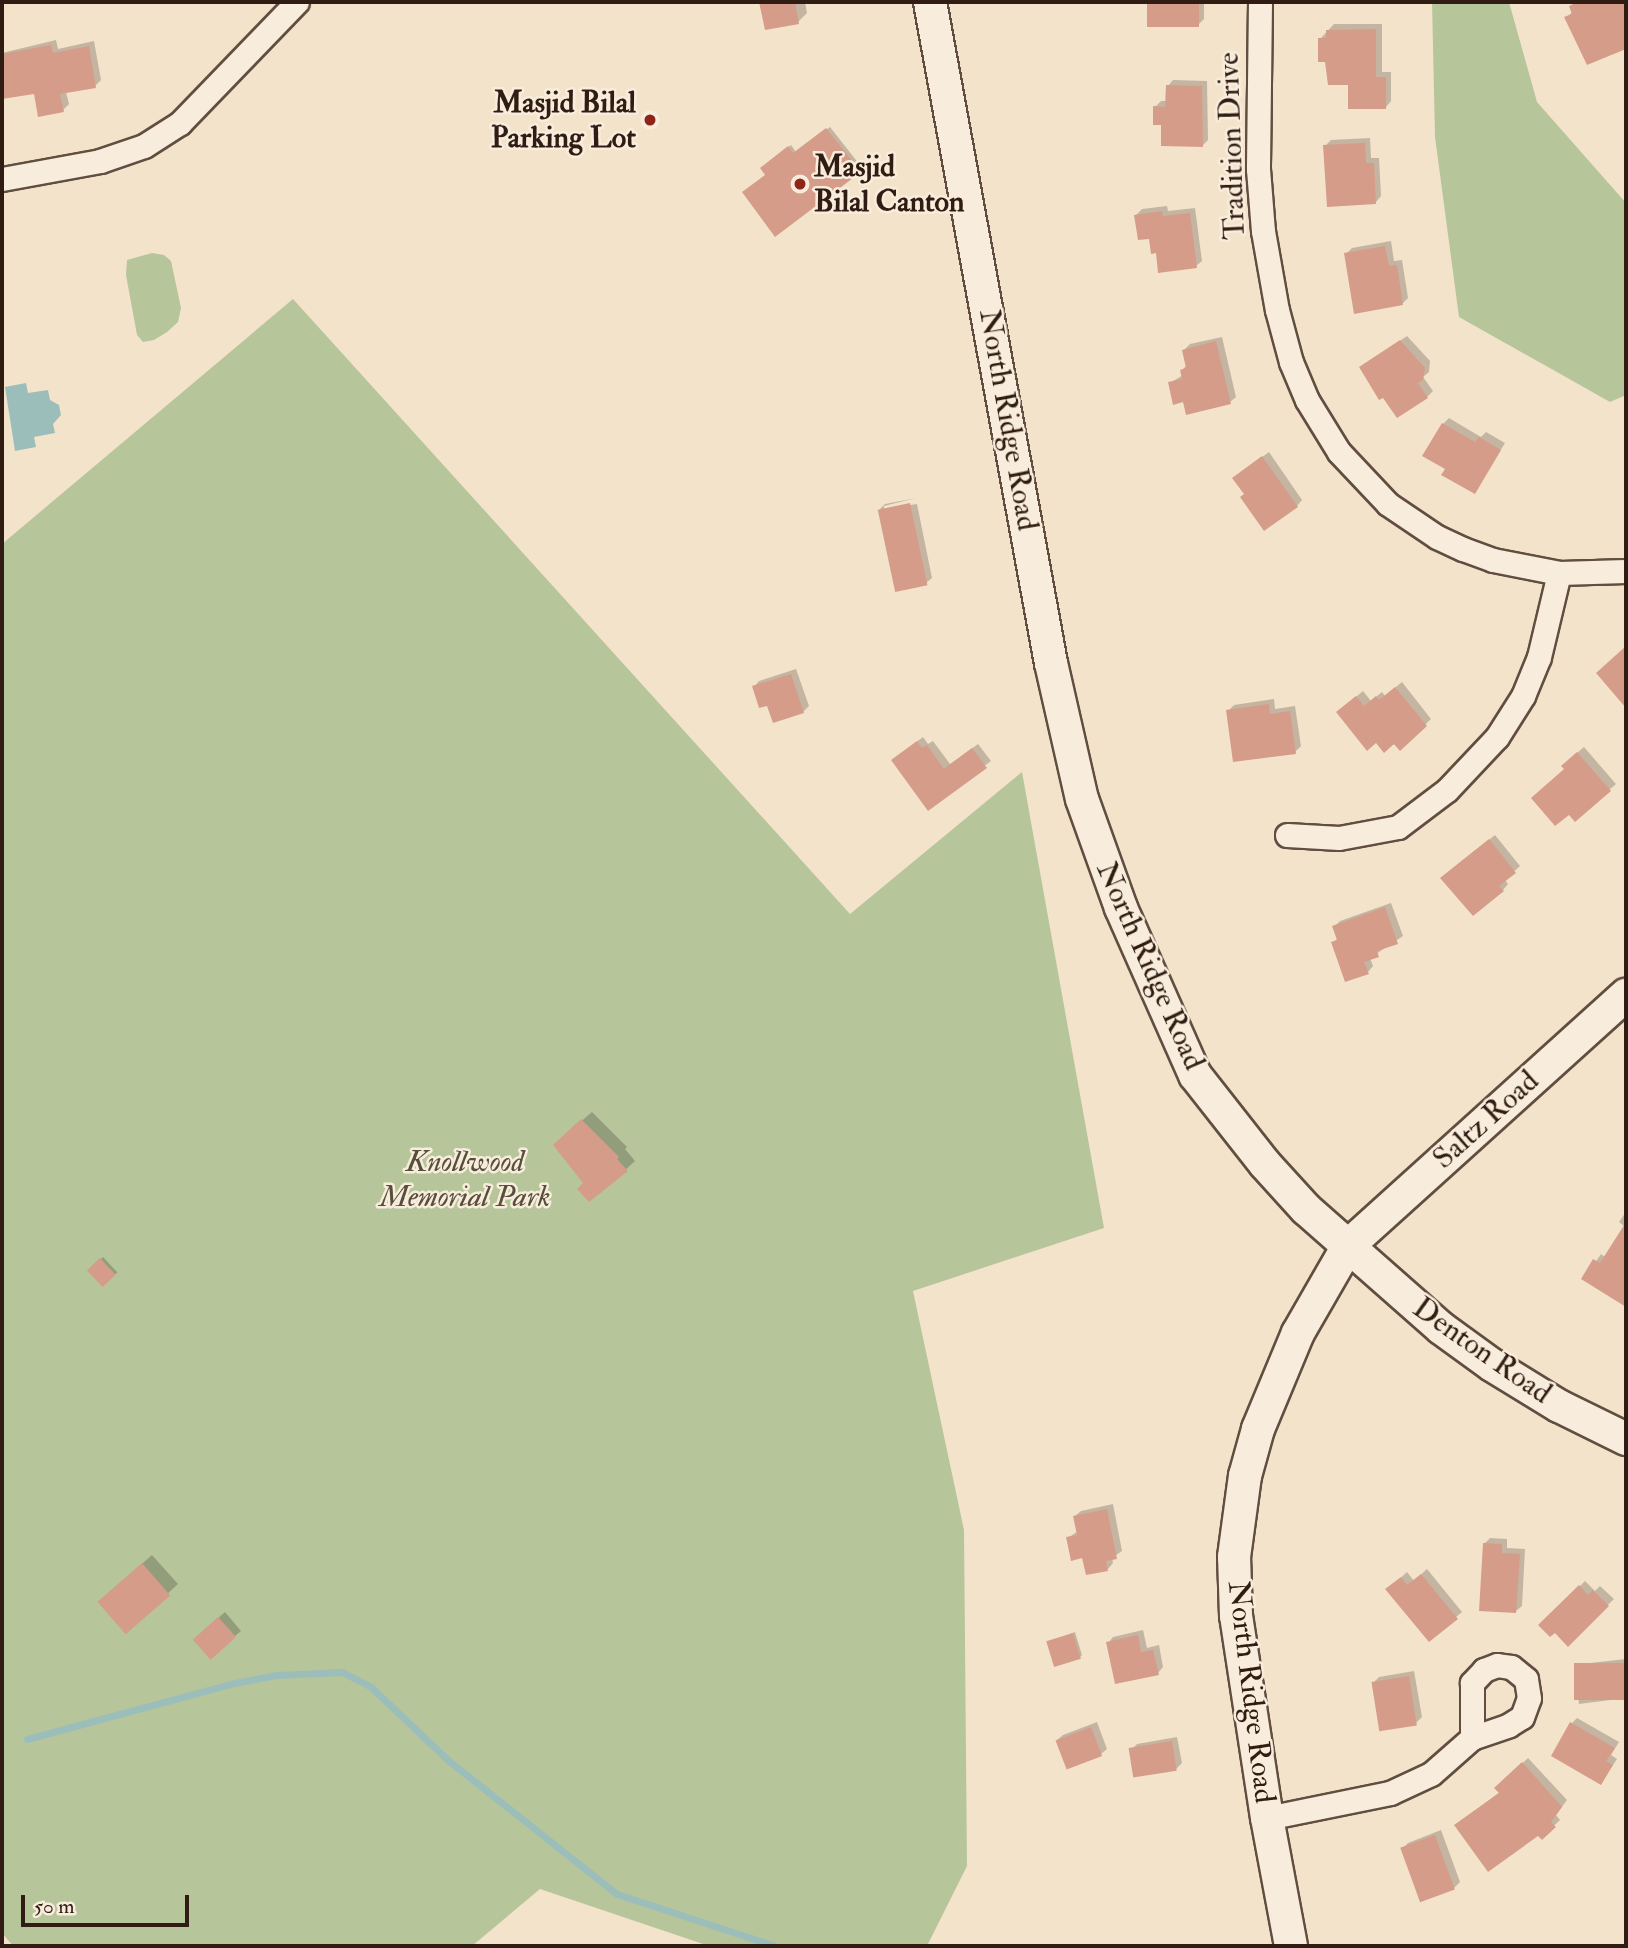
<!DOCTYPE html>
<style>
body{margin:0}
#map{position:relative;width:1628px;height:1948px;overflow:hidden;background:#f4e3cb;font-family:"IM FELL Double Pica",serif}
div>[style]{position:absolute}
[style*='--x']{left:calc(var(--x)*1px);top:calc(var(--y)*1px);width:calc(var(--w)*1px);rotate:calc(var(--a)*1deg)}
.green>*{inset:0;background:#b7c59b}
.water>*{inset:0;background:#9cbeba}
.shadow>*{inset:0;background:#0003;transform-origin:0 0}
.stream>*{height:7px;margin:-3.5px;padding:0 3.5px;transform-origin:3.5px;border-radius:3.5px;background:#9cbeba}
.building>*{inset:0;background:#d69c8a;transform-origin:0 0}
.roads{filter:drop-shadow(2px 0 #614e40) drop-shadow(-2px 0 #614e40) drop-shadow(0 2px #614e40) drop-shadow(0 -2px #614e40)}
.street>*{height:23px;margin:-11.5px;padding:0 11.5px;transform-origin:11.5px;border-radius:11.5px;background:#f8eddd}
.secondary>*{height:32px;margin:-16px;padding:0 16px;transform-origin:16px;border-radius:16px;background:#f8eddd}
.dots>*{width:19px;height:19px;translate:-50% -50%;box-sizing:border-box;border:4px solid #f8eddd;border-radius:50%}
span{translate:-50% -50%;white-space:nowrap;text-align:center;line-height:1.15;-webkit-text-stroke:5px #f8eddd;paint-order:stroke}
.poi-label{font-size:30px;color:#301c12;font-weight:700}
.right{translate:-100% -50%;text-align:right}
.left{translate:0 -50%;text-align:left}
.street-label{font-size:30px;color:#301c12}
.park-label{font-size:30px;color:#584f3b;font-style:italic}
.frame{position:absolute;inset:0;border:4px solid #301c12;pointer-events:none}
.scale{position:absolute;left:21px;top:1895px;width:168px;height:32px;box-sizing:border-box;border:4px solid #301c12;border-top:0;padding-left:9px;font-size:21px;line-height:24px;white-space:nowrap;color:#301c12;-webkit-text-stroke:5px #f8eddd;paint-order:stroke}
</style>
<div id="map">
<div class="green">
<div style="clip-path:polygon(1432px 2px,1509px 2px,1537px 102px,1626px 203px,1626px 395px,1610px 402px,1459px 317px,1435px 137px)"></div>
<div style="clip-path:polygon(152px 253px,164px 255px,171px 261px,181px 308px,178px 322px,167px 332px,154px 340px,143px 342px,137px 335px,126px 275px,127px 260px)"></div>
<div style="clip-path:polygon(293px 299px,850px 914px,1022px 772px,1104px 1228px,913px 1291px,964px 1530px,967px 1866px,927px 1946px,709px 1946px,540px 1889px,472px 1946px,13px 1946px,2px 1933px,2px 544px)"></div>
</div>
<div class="water">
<div style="clip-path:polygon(26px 383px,28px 393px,48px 390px,50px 400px,59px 405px,61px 415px,53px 424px,55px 433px,34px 437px,36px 447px,15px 451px,5px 387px)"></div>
</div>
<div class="shadow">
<div style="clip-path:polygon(761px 2px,805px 2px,807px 13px,798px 22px,766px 28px)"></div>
<div style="clip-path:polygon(1149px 2px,1204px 2px,1204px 19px,1198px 25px,1149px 26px)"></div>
<div style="clip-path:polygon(1575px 2px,1626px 2px,1626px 47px,1587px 63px,1566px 18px,1573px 11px,1571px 6px)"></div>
<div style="clip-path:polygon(1334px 24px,1382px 24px,1382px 72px,1391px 72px,1391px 101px,1386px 107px,1349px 83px,1327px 61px,1320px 39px)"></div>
<div style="clip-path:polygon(56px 40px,58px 49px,94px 41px,101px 80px,95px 86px,66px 92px,69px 104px,63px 110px,35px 92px,2px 97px,2px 53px)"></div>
<div style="clip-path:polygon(1173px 80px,1207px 81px,1208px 140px,1202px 146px,1163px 123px,1155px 107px,1161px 101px,1167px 101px,1168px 86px)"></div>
<div style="clip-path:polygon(830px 127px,863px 169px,775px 235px,764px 166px,791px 145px,796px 152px)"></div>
<div style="clip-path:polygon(1370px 138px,1371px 158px,1379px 158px,1381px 196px,1376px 202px,1325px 146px,1331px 140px)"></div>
<div style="clip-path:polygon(1167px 206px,1168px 211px,1195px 208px,1202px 261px,1196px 266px,1157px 251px,1136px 215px,1142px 209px)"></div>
<div style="clip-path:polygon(1391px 241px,1394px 261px,1402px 260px,1408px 298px,1402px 304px,1346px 254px,1352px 248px)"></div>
<div style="clip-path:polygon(1407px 336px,1430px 361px,1429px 372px,1423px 377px,1433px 391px,1427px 397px,1384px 395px,1361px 367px)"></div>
<div style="clip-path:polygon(1222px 337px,1236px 397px,1230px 402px,1184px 400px,1170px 383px,1183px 375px,1182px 370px,1187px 365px,1184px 350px,1190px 344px)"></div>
<div style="clip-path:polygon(1449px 418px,1481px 437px,1486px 432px,1505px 443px,1475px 492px,1447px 469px,1443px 424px)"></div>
<div style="clip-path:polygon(1269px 452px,1302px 500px,1297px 506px,1246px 494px,1234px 478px)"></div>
<div style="clip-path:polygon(916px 498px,884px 506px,884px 509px,917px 504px,932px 578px,926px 583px,880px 509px,885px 504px)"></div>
<div style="clip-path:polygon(796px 669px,809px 706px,803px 712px,768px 703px,754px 687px,759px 681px)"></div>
<div style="clip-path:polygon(1402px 682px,1431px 719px,1400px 749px,1344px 707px,1363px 691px,1371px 701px,1382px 692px,1385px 696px)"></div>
<div style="clip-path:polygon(1274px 699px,1275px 709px,1295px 706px,1301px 746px,1295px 752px,1228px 711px,1234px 705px)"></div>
<div style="clip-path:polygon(923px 737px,928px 744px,933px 741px,950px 764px,978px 744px,991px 761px,929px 808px,899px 755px)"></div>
<div style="clip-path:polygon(1584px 747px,1616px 784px,1575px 820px,1566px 769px,1569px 760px)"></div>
<div style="clip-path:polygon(1495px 835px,1520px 866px,1505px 880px,1508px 884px,1503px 890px,1448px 872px)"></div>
<div style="clip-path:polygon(1391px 903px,1403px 936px,1370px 958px,1373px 966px,1368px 972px,1333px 943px,1338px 938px,1334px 927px,1340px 921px)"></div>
<div style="clip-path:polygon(592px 1112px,627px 1147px,625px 1149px,635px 1161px,599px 1194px,585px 1183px,564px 1136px)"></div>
<div style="clip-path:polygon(1626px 1212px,1626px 1305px,1584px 1279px,1601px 1254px,1606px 1258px,1625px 1227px,1619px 1222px)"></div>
<div style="left:103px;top:1257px;width:21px;height:18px;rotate:47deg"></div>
<div style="clip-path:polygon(1113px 1504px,1122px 1551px,1112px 1558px,1113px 1563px,1108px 1569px,1084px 1556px,1068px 1538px,1078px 1531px,1075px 1516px,1081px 1511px)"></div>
<div style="clip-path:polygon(1490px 1538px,1507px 1539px,1507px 1548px,1525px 1549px,1522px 1606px,1516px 1611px,1484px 1544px)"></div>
<div style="clip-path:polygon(152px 1555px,178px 1584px,127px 1631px,109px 1593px)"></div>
<div style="clip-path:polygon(1427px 1569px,1462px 1612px,1429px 1640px,1394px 1584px,1407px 1572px,1414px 1581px)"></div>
<div style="clip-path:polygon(1585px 1581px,1595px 1591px,1600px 1586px,1614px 1599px,1568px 1644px,1555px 1631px,1541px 1625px)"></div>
<div style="clip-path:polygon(225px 1612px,241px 1631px,235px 1636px,200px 1634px)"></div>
<div style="clip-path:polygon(1143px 1630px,1147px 1648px,1159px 1645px,1163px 1667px,1158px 1673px,1108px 1643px,1113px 1637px)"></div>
<div style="clip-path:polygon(1075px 1632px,1082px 1655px,1080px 1657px,1049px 1642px)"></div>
<div style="clip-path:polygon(1626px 1659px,1626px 1698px,1579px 1704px,1575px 1670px,1581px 1664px)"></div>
<div style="clip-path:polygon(1414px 1671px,1422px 1717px,1416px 1723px,1373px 1683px,1379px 1677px)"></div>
<div style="clip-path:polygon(1577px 1718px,1619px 1742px,1611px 1755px,1617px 1759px,1601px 1783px,1572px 1723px)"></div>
<div style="clip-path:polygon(1097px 1722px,1107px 1749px,1101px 1754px,1057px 1740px,1063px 1735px)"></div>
<div style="clip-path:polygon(1177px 1737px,1182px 1763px,1176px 1769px,1131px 1750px,1137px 1744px)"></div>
<div style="clip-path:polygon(1528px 1758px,1567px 1800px,1556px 1815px,1560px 1820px,1542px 1837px,1538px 1833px,1462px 1820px,1500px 1792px,1496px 1788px)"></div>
<div style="clip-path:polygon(1441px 1830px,1460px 1882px,1454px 1888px,1402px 1849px,1408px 1843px)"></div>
</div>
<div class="stream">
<div style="--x:27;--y:1739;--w:215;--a:-15.1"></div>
<div style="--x:235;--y:1683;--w:42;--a:-11"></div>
<div style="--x:276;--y:1675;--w:66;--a:-2.6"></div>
<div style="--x:342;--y:1672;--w:33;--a:27"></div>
<div style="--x:371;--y:1687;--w:108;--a:43.5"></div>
<div style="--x:449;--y:1761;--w:214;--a:38.4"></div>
<div style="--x:617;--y:1894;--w:166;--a:18.2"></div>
</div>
<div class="building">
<div style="clip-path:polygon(759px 2px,795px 2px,799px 24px,765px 30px)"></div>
<div style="left:1147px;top:2px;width:52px;height:25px"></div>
<div style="clip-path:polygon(1578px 2px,1626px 2px,1626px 49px,1587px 65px,1564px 17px,1572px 14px,1569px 6px)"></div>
<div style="clip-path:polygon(1376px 29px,1376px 77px,1386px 77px,1386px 109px,1348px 109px,1348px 85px,1328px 85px,1325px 62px,1318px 62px,1318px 38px,1326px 38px,1326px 30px)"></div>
<div style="clip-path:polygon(51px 45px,53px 53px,89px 46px,96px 88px,60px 94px,64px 112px,38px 117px,34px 94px,2px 99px,2px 54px)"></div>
<div style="clip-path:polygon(1166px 85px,1202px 86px,1203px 147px,1161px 146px,1161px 125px,1153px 125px,1153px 106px,1165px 107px)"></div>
<div style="clip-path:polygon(826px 128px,861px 172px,775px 237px,742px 192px,765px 175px,760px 168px,788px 146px,793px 153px)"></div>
<div style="clip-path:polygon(1365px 143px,1366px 163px,1374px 163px,1376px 204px,1327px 207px,1323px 145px)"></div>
<div style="clip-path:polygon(1162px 211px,1163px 216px,1190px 213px,1197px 268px,1158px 273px,1156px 253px,1151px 254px,1149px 239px,1138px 240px,1134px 215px)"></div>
<div style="clip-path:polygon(1385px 246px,1389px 266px,1397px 265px,1403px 305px,1354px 314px,1344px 253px)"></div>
<div style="clip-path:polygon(1400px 340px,1425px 368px,1423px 380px,1418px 383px,1428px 398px,1397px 418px,1383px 398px,1379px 400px,1359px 367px)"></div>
<div style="clip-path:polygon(1216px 341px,1231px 404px,1186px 415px,1183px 402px,1173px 405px,1168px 382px,1182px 379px,1180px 370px,1186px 368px,1182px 350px)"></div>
<div style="clip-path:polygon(1442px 423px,1475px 442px,1479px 437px,1501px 450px,1475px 494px,1441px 475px,1445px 469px,1422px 456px)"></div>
<div style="clip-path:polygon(1262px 456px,1298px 507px,1264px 531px,1240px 497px,1244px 494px,1232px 478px)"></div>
<div style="left:910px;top:503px;width:84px;height:33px;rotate:78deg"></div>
<div style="clip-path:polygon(1626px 646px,1626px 708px,1596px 673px)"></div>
<div style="clip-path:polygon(791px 674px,804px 713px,773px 723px,767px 706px,759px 708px,752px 686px)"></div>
<div style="clip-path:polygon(1395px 687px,1427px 726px,1400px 751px,1394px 744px,1384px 753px,1376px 743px,1367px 751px,1336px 712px,1356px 696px,1364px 706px,1376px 696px,1379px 700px)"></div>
<div style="clip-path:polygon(1269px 704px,1270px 714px,1290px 711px,1296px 754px,1233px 762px,1226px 710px)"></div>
<div style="clip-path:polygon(917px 741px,922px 748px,927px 745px,944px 769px,972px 748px,987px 768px,928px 811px,891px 760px)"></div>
<div style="clip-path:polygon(1577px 752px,1611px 791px,1575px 822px,1569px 815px,1555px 826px,1531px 798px,1564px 769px,1561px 766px)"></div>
<div style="clip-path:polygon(1489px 839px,1516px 873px,1499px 886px,1504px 891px,1473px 916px,1440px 878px)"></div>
<div style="clip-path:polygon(1385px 907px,1398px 944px,1377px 951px,1379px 957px,1364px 962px,1369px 974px,1345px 982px,1331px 942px,1337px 940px,1332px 926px)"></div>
<div style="clip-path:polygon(581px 1119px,619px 1157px,617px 1159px,628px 1171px,589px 1202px,577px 1189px,583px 1183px,553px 1145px)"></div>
<div style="clip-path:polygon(1626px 1222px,1626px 1307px,1581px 1279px,1593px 1259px,1600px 1263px)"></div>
<div style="left:100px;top:1258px;width:23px;height:18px;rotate:47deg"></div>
<div style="clip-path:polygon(1107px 1509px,1117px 1559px,1106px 1561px,1108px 1571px,1086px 1575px,1082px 1558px,1071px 1561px,1066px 1537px,1077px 1535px,1073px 1516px)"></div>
<div style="clip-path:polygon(1483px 1543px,1502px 1544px,1502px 1553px,1520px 1554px,1516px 1613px,1479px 1611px)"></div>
<div style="left:142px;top:1563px;width:43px;height:59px;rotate:49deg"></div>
<div style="clip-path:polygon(1421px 1574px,1458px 1619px,1429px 1642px,1385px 1589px,1401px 1577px,1407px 1585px)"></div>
<div style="clip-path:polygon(1579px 1585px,1588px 1595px,1593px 1590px,1609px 1606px,1568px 1647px,1555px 1633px,1550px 1637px,1538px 1625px)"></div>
<div style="left:218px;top:1617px;width:27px;height:34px;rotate:48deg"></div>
<div style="left:1073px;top:1633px;width:27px;height:28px;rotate:73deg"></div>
<div style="clip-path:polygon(1138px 1635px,1141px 1652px,1153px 1650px,1159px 1675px,1115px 1684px,1106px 1642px)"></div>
<div style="left:1626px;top:1663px;width:37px;height:52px;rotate:90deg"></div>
<div style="left:1409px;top:1676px;width:50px;height:38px;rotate:81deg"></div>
<div style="clip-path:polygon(1570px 1722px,1615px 1748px,1606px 1761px,1613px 1765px,1601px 1785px,1551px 1756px)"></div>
<div style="left:1091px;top:1727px;width:31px;height:38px;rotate:69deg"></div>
<div style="left:1172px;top:1741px;width:30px;height:44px;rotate:81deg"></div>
<div style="clip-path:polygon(1522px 1762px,1562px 1807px,1551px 1822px,1556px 1827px,1542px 1840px,1538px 1836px,1488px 1872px,1454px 1825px,1499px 1793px,1494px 1788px)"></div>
<div style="left:1435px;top:1835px;width:58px;height:37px;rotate:70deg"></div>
</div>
<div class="roads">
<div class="street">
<div style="--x:1260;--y:2;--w:167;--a:90.7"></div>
<div style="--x:1258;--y:169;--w:62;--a:85.4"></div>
<div style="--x:1263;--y:231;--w:80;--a:80"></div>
<div style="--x:1277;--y:310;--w:54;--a:74.9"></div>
<div style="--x:1291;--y:362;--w:41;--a:67.2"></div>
<div style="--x:1307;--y:400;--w:61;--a:58.4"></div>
<div style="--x:1339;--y:452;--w:71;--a:46.7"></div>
<div style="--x:1388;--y:504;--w:59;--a:34"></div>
<div style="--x:1437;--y:537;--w:29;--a:25"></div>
<div style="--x:1463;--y:549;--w:32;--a:20"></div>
<div style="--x:1493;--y:560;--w:67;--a:11.1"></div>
<div style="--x:1559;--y:573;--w:67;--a:-1.7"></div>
<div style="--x:2;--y:179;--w:100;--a:-10.4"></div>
<div style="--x:100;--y:161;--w:46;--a:-18.8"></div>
<div style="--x:144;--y:146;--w:43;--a:-32.6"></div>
<div style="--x:180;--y:123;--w:168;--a:-46"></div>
<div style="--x:1287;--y:835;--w:52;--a:3.3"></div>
<div style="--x:1339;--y:838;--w:60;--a:-10.6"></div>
<div style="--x:1398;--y:827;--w:61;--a:-37.1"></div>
<div style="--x:1447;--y:790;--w:73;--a:-46.7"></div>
<div style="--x:1497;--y:737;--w:49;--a:-57.6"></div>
<div style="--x:1523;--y:696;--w:42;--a:-67.7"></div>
<div style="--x:1539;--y:657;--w:86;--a:-76.6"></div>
<div style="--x:1267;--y:1818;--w:126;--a:-11.5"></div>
<div style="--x:1390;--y:1793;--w:45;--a:-24.9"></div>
<div style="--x:1431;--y:1774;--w:55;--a:-41.3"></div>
<div style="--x:1472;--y:1738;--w:39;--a:-19"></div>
<div style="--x:1509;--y:1725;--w:15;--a:-32"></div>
<div style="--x:1522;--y:1717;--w:20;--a:-70"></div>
<div style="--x:1529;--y:1698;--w:19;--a:-99"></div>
<div style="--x:1526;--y:1679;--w:19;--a:-141"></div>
<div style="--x:1511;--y:1667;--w:14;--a:-172"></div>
<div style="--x:1497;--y:1665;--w:14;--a:159"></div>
<div style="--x:1484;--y:1670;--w:18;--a:133"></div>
<div style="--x:1472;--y:1683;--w:55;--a:90"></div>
</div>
<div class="secondary">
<div style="--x:930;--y:2;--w:672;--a:79.63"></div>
<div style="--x:1051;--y:663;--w:139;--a:77.2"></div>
<div style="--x:1082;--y:799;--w:116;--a:70.3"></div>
<div style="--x:1121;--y:908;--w:183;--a:66.1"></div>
<div style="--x:1195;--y:1075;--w:113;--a:51.8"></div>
<div style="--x:1265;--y:1164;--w:61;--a:47.7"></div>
<div style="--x:1306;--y:1209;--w:180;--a:41.4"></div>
<div style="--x:1441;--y:1328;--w:63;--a:36"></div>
<div style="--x:1492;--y:1365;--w:79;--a:31.5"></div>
<div style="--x:1559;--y:1406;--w:75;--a:26.2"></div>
<div style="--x:1291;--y:1946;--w:130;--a:-100.6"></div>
<div style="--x:1267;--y:1818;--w:204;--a:-98.7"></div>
<div style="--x:1236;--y:1616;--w:59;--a:-91.9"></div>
<div style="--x:1234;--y:1557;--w:82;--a:-82.3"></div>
<div style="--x:1245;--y:1476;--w:49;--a:-74.5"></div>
<div style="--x:1258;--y:1429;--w:104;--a:-67.4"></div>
<div style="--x:1298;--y:1333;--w:100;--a:-60.1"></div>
<div style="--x:1348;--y:1246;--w:375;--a:-42.1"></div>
</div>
</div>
<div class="dots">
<div style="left:650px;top:120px;background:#8f2418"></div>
<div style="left:800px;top:184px;background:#8f2418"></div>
</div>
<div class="poi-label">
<span class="right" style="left:636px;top:120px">Masjid Bilal<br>Parking Lot</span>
<span class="left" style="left:814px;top:184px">Masjid<br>Bilal Canton</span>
</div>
<div class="street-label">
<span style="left:1232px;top:146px;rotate:-92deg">Tradition Drive</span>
<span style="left:1008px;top:420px;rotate:80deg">North Ridge Road</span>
<span style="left:1150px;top:966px;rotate:66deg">North Ridge Road</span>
<span style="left:1486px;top:1120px;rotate:-42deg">Saltz Road</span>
<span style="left:1482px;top:1351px;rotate:35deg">Denton Road</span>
<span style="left:1251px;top:1692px;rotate:83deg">North Ridge Road</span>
</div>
<div class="park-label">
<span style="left:465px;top:1179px">Knollwood<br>Memorial Park</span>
</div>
<div class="frame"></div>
<div class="scale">50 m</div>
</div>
